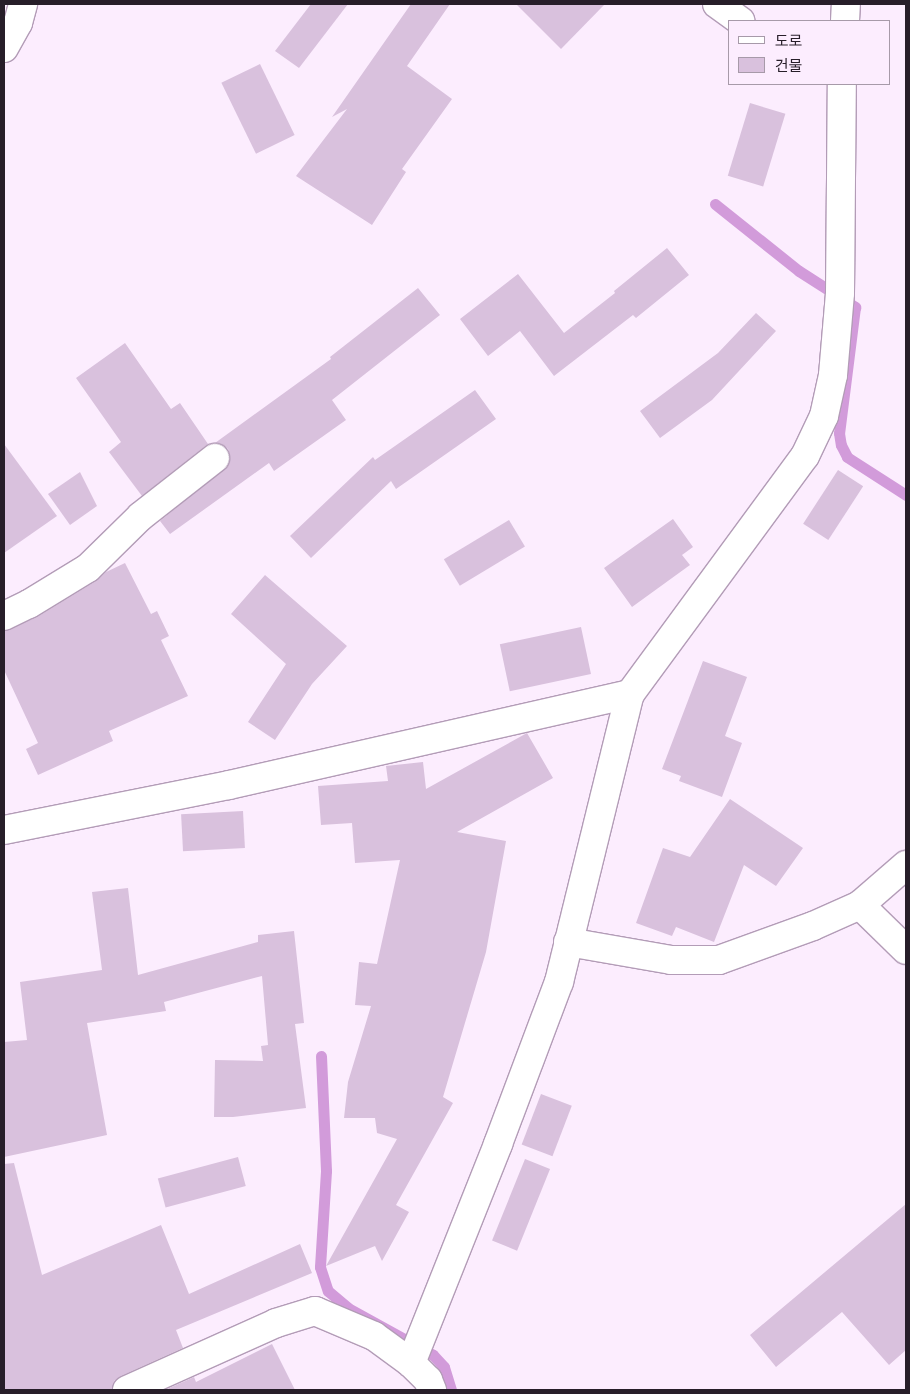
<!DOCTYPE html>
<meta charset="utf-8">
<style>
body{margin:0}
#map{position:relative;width:910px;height:1394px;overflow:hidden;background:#fcedfe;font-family:"IBM Plex Sans","Noto Sans KR",sans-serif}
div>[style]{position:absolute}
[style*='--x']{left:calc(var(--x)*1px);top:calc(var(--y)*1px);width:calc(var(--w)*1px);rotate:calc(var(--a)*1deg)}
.stream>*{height:11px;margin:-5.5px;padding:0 5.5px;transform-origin:5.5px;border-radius:5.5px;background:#d29bda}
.building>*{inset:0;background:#d9c1dd;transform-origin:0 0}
.roads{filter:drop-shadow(1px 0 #b39cb7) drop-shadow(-1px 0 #b39cb7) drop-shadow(0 1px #b39cb7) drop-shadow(0 -1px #b39cb7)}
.street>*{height:28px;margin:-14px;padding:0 14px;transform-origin:14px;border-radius:14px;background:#fff}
span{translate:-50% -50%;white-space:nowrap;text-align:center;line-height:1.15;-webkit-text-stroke:5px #fcedfe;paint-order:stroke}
.frame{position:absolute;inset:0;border:5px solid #271e29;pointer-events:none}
.legend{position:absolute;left:728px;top:20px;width:162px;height:65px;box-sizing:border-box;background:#fcedfe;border:1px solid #a79aa9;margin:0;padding:6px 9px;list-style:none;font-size:15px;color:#271e29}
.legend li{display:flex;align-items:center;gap:10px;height:25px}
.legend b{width:25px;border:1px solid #a79aa9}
</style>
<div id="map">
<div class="stream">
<div style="--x:715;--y:204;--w:107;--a:38.6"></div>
<div style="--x:799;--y:271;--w:67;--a:32.7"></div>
<div style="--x:855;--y:307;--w:127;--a:97.2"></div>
<div style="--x:839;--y:433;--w:12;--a:81"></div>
<div style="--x:841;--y:445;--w:13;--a:63"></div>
<div style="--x:847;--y:457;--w:70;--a:32.8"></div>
<div style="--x:321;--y:1056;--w:115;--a:87.5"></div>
<div style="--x:326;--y:1171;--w:96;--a:93.6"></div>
<div style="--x:320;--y:1267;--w:25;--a:72"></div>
<div style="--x:328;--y:1291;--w:26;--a:40"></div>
<div style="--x:348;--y:1308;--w:97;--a:28.9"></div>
<div style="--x:433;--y:1355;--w:16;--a:47"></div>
<div style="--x:444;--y:1367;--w:24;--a:73"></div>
</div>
<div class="building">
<div style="clip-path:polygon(311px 4px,348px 4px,299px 68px,275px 51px)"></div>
<div style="clip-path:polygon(411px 4px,450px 4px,407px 66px,452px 99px,402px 169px,406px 172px,372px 225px,296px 176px,347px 109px,332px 117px)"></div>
<div style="clip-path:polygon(516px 4px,605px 4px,561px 49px)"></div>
<div style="left:260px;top:64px;width:79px;height:43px;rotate:64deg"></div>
<div style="left:750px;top:103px;width:37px;height:76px;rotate:17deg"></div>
<div style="clip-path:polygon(667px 248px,689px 275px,636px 318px,633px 315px,554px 376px,520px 331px,488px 356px,460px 319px,518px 274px,564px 333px,615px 293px,614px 291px)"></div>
<div style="clip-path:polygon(418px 288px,440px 315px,332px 400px,346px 420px,274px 471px,269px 463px,170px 534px,160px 521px,229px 464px,230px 456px,228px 449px,221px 444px,215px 443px,331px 359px,330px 357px)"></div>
<div style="clip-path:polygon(756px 313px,776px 331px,712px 400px,660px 438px,640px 411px,718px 353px)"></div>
<div style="clip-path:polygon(125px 343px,171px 409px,180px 403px,208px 444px,142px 496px,109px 452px,121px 442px,76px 378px)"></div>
<div style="clip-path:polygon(475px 390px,496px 419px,396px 489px,391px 481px,311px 558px,290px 536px,373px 457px,375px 460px)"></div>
<div style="clip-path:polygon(4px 444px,57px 516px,4px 553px)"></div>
<div style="left:838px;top:470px;width:30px;height:64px;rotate:33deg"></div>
<div style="clip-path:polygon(80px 472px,97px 506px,70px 525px,48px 494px)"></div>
<div style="clip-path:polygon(673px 519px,693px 547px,682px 555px,690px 565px,632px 607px,604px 568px)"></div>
<div style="left:509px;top:520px;width:31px;height:76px;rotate:59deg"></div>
<div style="clip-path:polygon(125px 563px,151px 614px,157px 611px,169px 636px,161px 640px,188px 696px,109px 731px,113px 741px,38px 775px,26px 749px,38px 743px,4px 670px,4px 631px,37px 617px,96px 581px,106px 572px)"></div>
<div style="clip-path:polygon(265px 575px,347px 646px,312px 684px,275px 740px,248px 722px,286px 664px,231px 614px)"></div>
<div style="left:581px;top:627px;width:48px;height:83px;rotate:78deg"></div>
<div style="clip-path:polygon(703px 661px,747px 677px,725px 736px,742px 743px,722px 797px,679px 781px,681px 776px,662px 769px)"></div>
<div style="clip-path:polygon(527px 733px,553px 778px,457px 832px,506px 841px,486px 952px,443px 1097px,453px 1103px,396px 1205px,409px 1212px,382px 1261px,375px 1246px,326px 1266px,397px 1139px,377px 1133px,375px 1118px,344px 1118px,348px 1082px,371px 1006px,355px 1005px,359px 962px,377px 964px,400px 860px,355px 863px,352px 823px,321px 825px,318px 786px,388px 781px,386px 766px,423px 762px,426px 789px)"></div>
<div style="clip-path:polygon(730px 799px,803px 848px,776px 886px,744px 865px,714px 942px,676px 927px,672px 936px,636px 923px,663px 848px,690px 857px)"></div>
<div style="left:243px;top:811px;width:37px;height:62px;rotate:87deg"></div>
<div style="clip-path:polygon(128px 888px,138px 975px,258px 942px,258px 935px,294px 931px,304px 1023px,295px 1024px,306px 1108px,233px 1117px,214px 1117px,215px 1060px,263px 1061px,261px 1046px,268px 1045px,262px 976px,164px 1002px,166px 1011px,87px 1023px,107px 1135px,4px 1157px,4px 1042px,27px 1040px,20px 982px,102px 970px,92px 892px)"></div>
<div style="left:541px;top:1094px;width:33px;height:54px;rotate:21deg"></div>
<div style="left:238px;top:1157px;width:30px;height:83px;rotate:75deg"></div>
<div style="left:525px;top:1159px;width:27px;height:88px;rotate:22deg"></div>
<div style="clip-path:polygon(14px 1163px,42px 1275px,161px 1225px,189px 1294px,300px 1244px,312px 1273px,176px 1330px,183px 1348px,121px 1376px,114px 1381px,112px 1390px,4px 1390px,4px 1164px)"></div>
<div style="clip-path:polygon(906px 1204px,906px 1350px,889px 1365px,842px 1312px,776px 1367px,750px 1335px)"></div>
<div style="clip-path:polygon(272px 1344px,295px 1390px,165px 1390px,194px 1377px,196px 1382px)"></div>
</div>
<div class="roads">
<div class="street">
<div style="--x:717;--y:4;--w:29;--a:36"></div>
<div style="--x:845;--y:21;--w:17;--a:-87"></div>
<div style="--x:4;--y:48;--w:29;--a:-61"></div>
<div style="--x:18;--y:23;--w:20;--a:-75"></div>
<div style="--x:4;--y:616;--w:28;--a:-26"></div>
<div style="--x:29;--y:604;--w:69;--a:-31.4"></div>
<div style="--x:88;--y:568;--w:74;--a:-44.5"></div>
<div style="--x:141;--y:516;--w:94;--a:-38.1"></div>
<div style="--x:4;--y:830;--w:229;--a:-11.3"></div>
<div style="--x:229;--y:785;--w:411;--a:-12.8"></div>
<div style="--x:860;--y:905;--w:64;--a:44.4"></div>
<div style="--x:568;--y:942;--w:105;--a:9.9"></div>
<div style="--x:671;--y:960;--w:48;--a:0"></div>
<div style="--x:719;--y:960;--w:100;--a:-19.9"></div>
<div style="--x:813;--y:926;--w:51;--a:-24.1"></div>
<div style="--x:860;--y:905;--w:61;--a:-41"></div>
<div style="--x:411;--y:1363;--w:236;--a:-68.3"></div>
<div style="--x:498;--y:1144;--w:173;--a:-69.4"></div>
<div style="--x:559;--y:982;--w:297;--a:-76.2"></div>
<div style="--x:630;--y:694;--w:295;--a:-53.7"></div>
<div style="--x:805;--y:456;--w:44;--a:-64.6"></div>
<div style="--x:824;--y:416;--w:42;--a:-77.6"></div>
<div style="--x:833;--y:375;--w:82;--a:-85.1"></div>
<div style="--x:840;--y:293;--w:209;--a:-89.5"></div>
<div style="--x:127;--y:1390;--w:163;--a:-24.2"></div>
<div style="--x:276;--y:1323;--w:41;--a:-17.1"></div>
<div style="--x:315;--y:1311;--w:64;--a:23"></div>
<div style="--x:374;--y:1336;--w:46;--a:36.1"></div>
<div style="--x:411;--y:1363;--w:24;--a:45"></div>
<div style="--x:428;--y:1380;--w:11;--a:68"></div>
</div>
</div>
<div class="frame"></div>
<ul class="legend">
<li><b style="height:6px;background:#fff"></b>도로</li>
<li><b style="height:14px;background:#d9c1dd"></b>건물</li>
</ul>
</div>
